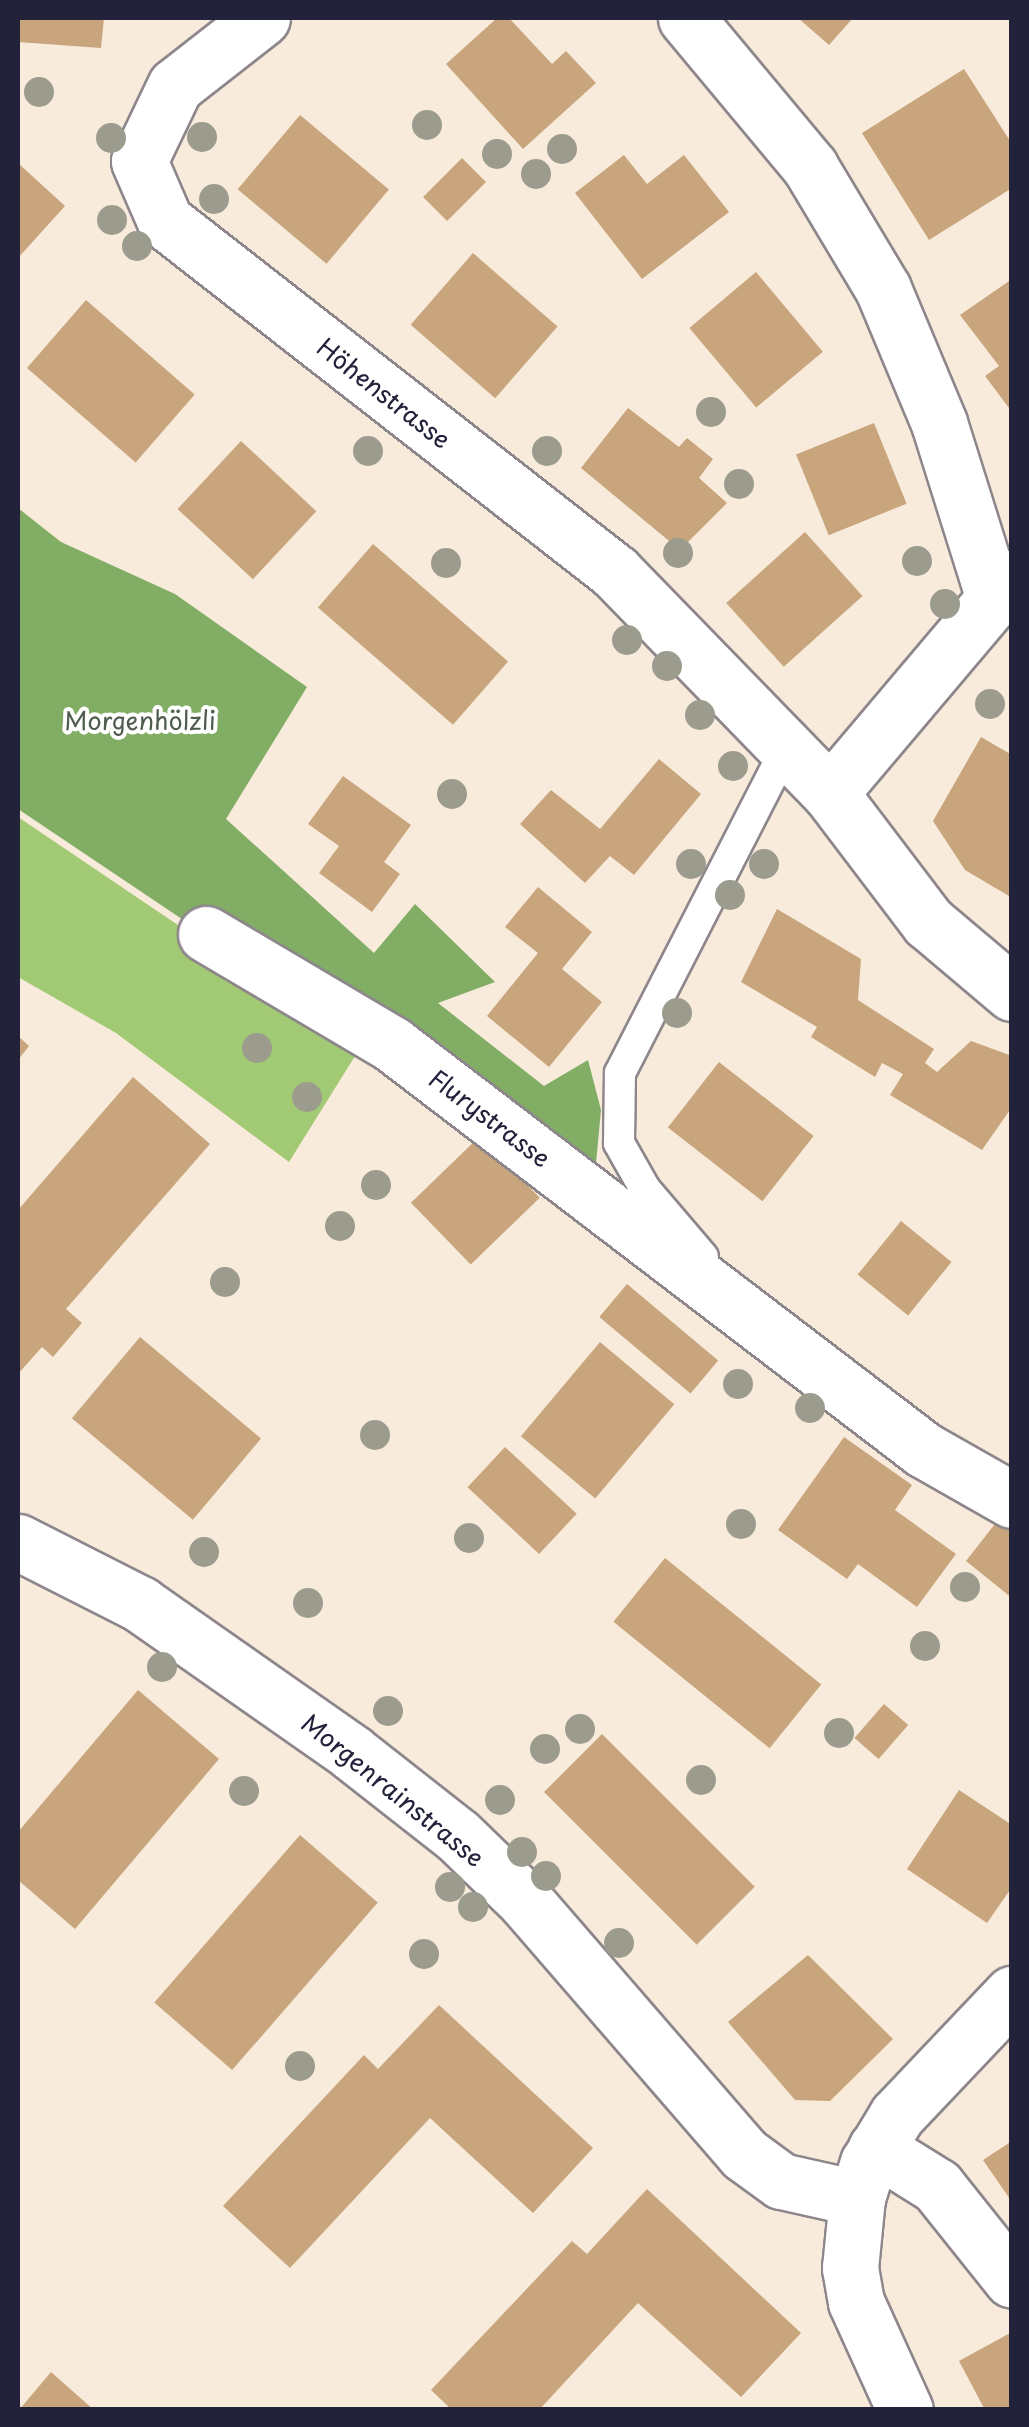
<!DOCTYPE html>
<meta charset="utf-8">
<style>
body{margin:0}
#map{position:relative;width:1029px;height:2427px;overflow:hidden;background:#f8ebdb;font-family:"Playpen Sans",sans-serif}
div>[style]{position:absolute}
[style*='--x']{left:calc(var(--x)*1px);top:calc(var(--y)*1px);width:calc(var(--w)*1px);rotate:calc(var(--a)*1deg)}
.green>*{inset:0;background:#a2c973}
.forest>*{inset:0;background:#81ad65}
.building>*{inset:0;background:#c8a57c;transform-origin:0 0}
.roads{filter:drop-shadow(2px 0 #8d868b) drop-shadow(-2px 0 #8d868b) drop-shadow(0 2px #8d868b) drop-shadow(0 -2px #8d868b)}
.service>*{height:30px;margin:-15px;padding:0 15px;transform-origin:15px;border-radius:15px;background:#fff}
.minor>*{height:55px;margin:-27.5px;padding:0 27.5px;transform-origin:27.5px;border-radius:27.5px;background:#fff}
.trees>*{width:30px;height:30px;margin:-15px;border-radius:50%;background:#9b9c8e}
span{translate:-50% -50%;white-space:nowrap;text-align:center;line-height:1.15;-webkit-text-stroke:8px #fff;paint-order:stroke}
.street-label{font-size:25px;color:#22223b}
.park-label{font-size:25px;color:#4f5c4f}
.frame{position:absolute;inset:0;border:20px solid #22223b;pointer-events:none}
</style>
<div id="map">
<div class="green">
<div style="clip-path:polygon(18px 817px,360px 1048px,289px 1162px,116px 1033px,18px 977px)"></div>
</div>
<div class="forest">
<div style="clip-path:polygon(18px 508px,61px 542px,175px 594px,307px 687px,226px 819px,374px 953px,415px 904px,495px 982px,438px 1003px,544px 1086px,588px 1060px,601px 1110px,593px 1195px,18px 809px)"></div>
</div>
<div class="building">
<div style="clip-path:polygon(18px 18px,104px 18px,101px 48px,18px 42px)"></div>
<div style="clip-path:polygon(497px 18px,509px 18px,552px 64px,566px 51px,596px 83px,523px 149px,446px 64px)"></div>
<div style="clip-path:polygon(798px 18px,853px 18px,829px 45px)"></div>
<div style="clip-path:polygon(964px 69px,1012px 144px,1012px 188px,929px 240px,862px 133px)"></div>
<div style="left:300px;top:115px;width:116px;height:97px;rotate:40deg"></div>
<div style="clip-path:polygon(624px 155px,647px 184px,684px 155px,729px 212px,642px 279px,575px 193px)"></div>
<div style="left:462px;top:158px;width:34px;height:55px;rotate:45deg"></div>
<div style="clip-path:polygon(18px 163px,65px 206px,18px 258px)"></div>
<div style="left:473px;top:253px;width:112px;height:95px;rotate:41deg"></div>
<div style="left:756px;top:272px;width:104px;height:87px;rotate:50deg"></div>
<div style="clip-path:polygon(1012px 279px,1012px 412px,985px 376px,999px 366px,960px 315px)"></div>
<div style="left:86px;top:300px;width:144px;height:90px;rotate:41deg"></div>
<div style="clip-path:polygon(628px 408px,679px 447px,687px 438px,713px 459px,699px 478px,727px 503px,680px 550px,581px 468px)"></div>
<div style="left:874px;top:423px;width:87px;height:84px;rotate:68deg"></div>
<div style="left:241px;top:441px;width:103px;height:93px;rotate:43deg"></div>
<div style="left:805px;top:532px;width:86px;height:106px;rotate:48deg"></div>
<div style="left:373px;top:544px;width:179px;height:84px;rotate:41deg"></div>
<div style="clip-path:polygon(981px 737px,1012px 755px,1009px 896px,965px 870px,933px 821px)"></div>
<div style="clip-path:polygon(659px 759px,701px 794px,634px 875px,610px 856px,585px 883px,520px 824px,551px 790px,600px 829px)"></div>
<div style="clip-path:polygon(343px 776px,411px 825px,384px 862px,400px 874px,372px 912px,319px 873px,339px 846px,308px 824px)"></div>
<div style="clip-path:polygon(538px 887px,592px 932px,562px 969px,602px 1002px,549px 1067px,487px 1016px,538px 953px,505px 927px)"></div>
<div style="clip-path:polygon(777px 909px,861px 959px,858px 1000px,934px 1049px,925px 1063px,937px 1072px,971px 1041px,1012px 1056px,1012px 1107px,982px 1150px,890px 1095px,903px 1074px,882px 1063px,875px 1077px,811px 1037px,817px 1027px,741px 982px)"></div>
<div style="clip-path:polygon(18px 1036px,29px 1046px,18px 1060px)"></div>
<div style="left:719px;top:1062px;width:120px;height:83px;rotate:38deg"></div>
<div style="clip-path:polygon(133px 1077px,210px 1144px,66px 1309px,82px 1323px,53px 1357px,42px 1347px,18px 1374px,18px 1210px)"></div>
<div style="left:480px;top:1136px;width:86px;height:96px;rotate:46deg"></div>
<div style="left:901px;top:1221px;width:65px;height:69px;rotate:39deg"></div>
<div style="left:627px;top:1284px;width:119px;height:43px;rotate:40deg"></div>
<div style="left:140px;top:1337px;width:158px;height:106px;rotate:40deg"></div>
<div style="left:600px;top:1342px;width:97px;height:123px;rotate:40deg"></div>
<div style="clip-path:polygon(844px 1437px,912px 1485px,895px 1510px,956px 1554px,917px 1607px,858px 1564px,847px 1579px,778px 1530px)"></div>
<div style="left:505px;top:1447px;width:98px;height:55px;rotate:43deg"></div>
<div style="clip-path:polygon(998px 1520px,1012px 1531px,1012px 1598px,966px 1561px)"></div>
<div style="left:665px;top:1558px;width:201px;height:82px;rotate:39deg"></div>
<div style="clip-path:polygon(138px 1690px,219px 1759px,75px 1929px,18px 1880px,18px 1832px)"></div>
<div style="left:884px;top:1704px;width:32px;height:45px;rotate:41deg"></div>
<div style="left:602px;top:1734px;width:216px;height:82px;rotate:45deg"></div>
<div style="clip-path:polygon(959px 1790px,1012px 1825px,1012px 1887px,987px 1923px,907px 1869px)"></div>
<div style="left:300px;top:1835px;width:103px;height:222px;rotate:41deg"></div>
<div style="clip-path:polygon(808px 1955px,893px 2039px,830px 2101px,795px 2100px,728px 2022px)"></div>
<div style="clip-path:polygon(439px 2005px,593px 2148px,533px 2213px,430px 2118px,290px 2268px,223px 2206px,364px 2055px,378px 2069px)"></div>
<div style="clip-path:polygon(1012px 2141px,1012px 2202px,983px 2160px)"></div>
<div style="clip-path:polygon(647px 2189px,801px 2333px,741px 2397px,638px 2303px,539px 2410px,452px 2410px,431px 2390px,572px 2241px,587px 2254px)"></div>
<div style="clip-path:polygon(1012px 2332px,1012px 2410px,985px 2410px,959px 2361px)"></div>
<div style="clip-path:polygon(51px 2372px,94px 2410px,19px 2410px)"></div>
</div>
<div class="roads">
<div class="service">
<div style="--x:703;--y:1257;--w:89;--a:-130.5"></div>
<div style="--x:645;--y:1189;--w:53;--a:-119.5"></div>
<div style="--x:619;--y:1143;--w:70;--a:-89.2"></div>
<div style="--x:620;--y:1073;--w:365;--a:-62.9"></div>
</div>
<div class="minor">
<div style="--x:262;--y:18;--w:110;--a:142"></div>
<div style="--x:175;--y:86;--w:83;--a:115.6"></div>
<div style="--x:139;--y:161;--w:65;--a:66.6"></div>
<div style="--x:165;--y:221;--w:571;--a:37.95"></div>
<div style="--x:615;--y:572;--w:308;--a:45.8"></div>
<div style="--x:830;--y:793;--w:162;--a:52.8"></div>
<div style="--x:928;--y:922;--w:110;--a:40.2"></div>
<div style="--x:686;--y:18;--w:194;--a:50.2"></div>
<div style="--x:810;--y:167;--w:142;--a:59.1"></div>
<div style="--x:883;--y:289;--w:145;--a:67.3"></div>
<div style="--x:939;--y:423;--w:180;--a:72.6"></div>
<div style="--x:830;--y:793;--w:282;--a:-49.8"></div>
<div style="--x:206;--y:934;--w:216;--a:30.6"></div>
<div style="--x:392;--y:1044;--w:669;--a:37.35"></div>
<div style="--x:924;--y:1450;--w:101;--a:29.6"></div>
<div style="--x:18;--y:1542;--w:137;--a:26.9"></div>
<div style="--x:140;--y:1604;--w:258;--a:35"></div>
<div style="--x:351;--y:1752;--w:135;--a:38.1"></div>
<div style="--x:457;--y:1835;--w:95;--a:44.1"></div>
<div style="--x:525;--y:1901;--w:335;--a:49.1"></div>
<div style="--x:744;--y:2154;--w:46;--a:36.1"></div>
<div style="--x:781;--y:2181;--w:78;--a:12.6"></div>
<div style="--x:876;--y:2148;--w:72;--a:31.9"></div>
<div style="--x:937;--y:2186;--w:120;--a:51.4"></div>
<div style="--x:905;--y:2410;--w:119;--a:-114.4"></div>
<div style="--x:856;--y:2302;--w:35;--a:-100"></div>
<div style="--x:850;--y:2268;--w:70;--a:-84.3"></div>
<div style="--x:857;--y:2198;--w:37;--a:-73"></div>
<div style="--x:868;--y:2163;--w:56;--a:-58.9"></div>
<div style="--x:897;--y:2115;--w:167;--a:-46.5"></div>
</div>
</div>
<div class="trees">
<div style="left:39px;top:92px"></div>
<div style="left:427px;top:125px"></div>
<div style="left:202px;top:137px"></div>
<div style="left:111px;top:138px"></div>
<div style="left:562px;top:149px"></div>
<div style="left:497px;top:154px"></div>
<div style="left:536px;top:174px"></div>
<div style="left:214px;top:199px"></div>
<div style="left:112px;top:220px"></div>
<div style="left:137px;top:246px"></div>
<div style="left:711px;top:412px"></div>
<div style="left:368px;top:451px"></div>
<div style="left:547px;top:451px"></div>
<div style="left:739px;top:484px"></div>
<div style="left:678px;top:553px"></div>
<div style="left:917px;top:561px"></div>
<div style="left:446px;top:563px"></div>
<div style="left:945px;top:604px"></div>
<div style="left:627px;top:640px"></div>
<div style="left:667px;top:666px"></div>
<div style="left:990px;top:704px"></div>
<div style="left:700px;top:715px"></div>
<div style="left:733px;top:766px"></div>
<div style="left:452px;top:794px"></div>
<div style="left:691px;top:864px"></div>
<div style="left:764px;top:864px"></div>
<div style="left:730px;top:895px"></div>
<div style="left:677px;top:1013px"></div>
<div style="left:257px;top:1048px"></div>
<div style="left:307px;top:1097px"></div>
<div style="left:376px;top:1185px"></div>
<div style="left:340px;top:1226px"></div>
<div style="left:225px;top:1282px"></div>
<div style="left:738px;top:1384px"></div>
<div style="left:810px;top:1408px"></div>
<div style="left:375px;top:1435px"></div>
<div style="left:741px;top:1524px"></div>
<div style="left:469px;top:1538px"></div>
<div style="left:204px;top:1552px"></div>
<div style="left:965px;top:1587px"></div>
<div style="left:308px;top:1603px"></div>
<div style="left:925px;top:1646px"></div>
<div style="left:162px;top:1667px"></div>
<div style="left:388px;top:1711px"></div>
<div style="left:580px;top:1729px"></div>
<div style="left:839px;top:1733px"></div>
<div style="left:545px;top:1749px"></div>
<div style="left:701px;top:1780px"></div>
<div style="left:244px;top:1791px"></div>
<div style="left:500px;top:1800px"></div>
<div style="left:522px;top:1852px"></div>
<div style="left:546px;top:1876px"></div>
<div style="left:450px;top:1887px"></div>
<div style="left:473px;top:1907px"></div>
<div style="left:619px;top:1943px"></div>
<div style="left:424px;top:1954px"></div>
<div style="left:300px;top:2066px"></div>
</div>
<div class="street-label">
<span style="left:384px;top:393px;rotate:38deg">Höhenstrasse</span>
<span style="left:490px;top:1118px;rotate:37deg">Flurystrasse</span>
<span style="left:393px;top:1790px;rotate:39deg">Morgenrainstrasse</span>
</div>
<div class="park-label">
<span style="left:140px;top:720px">Morgenhölzli</span>
</div>
<div class="frame"></div>
</div>
